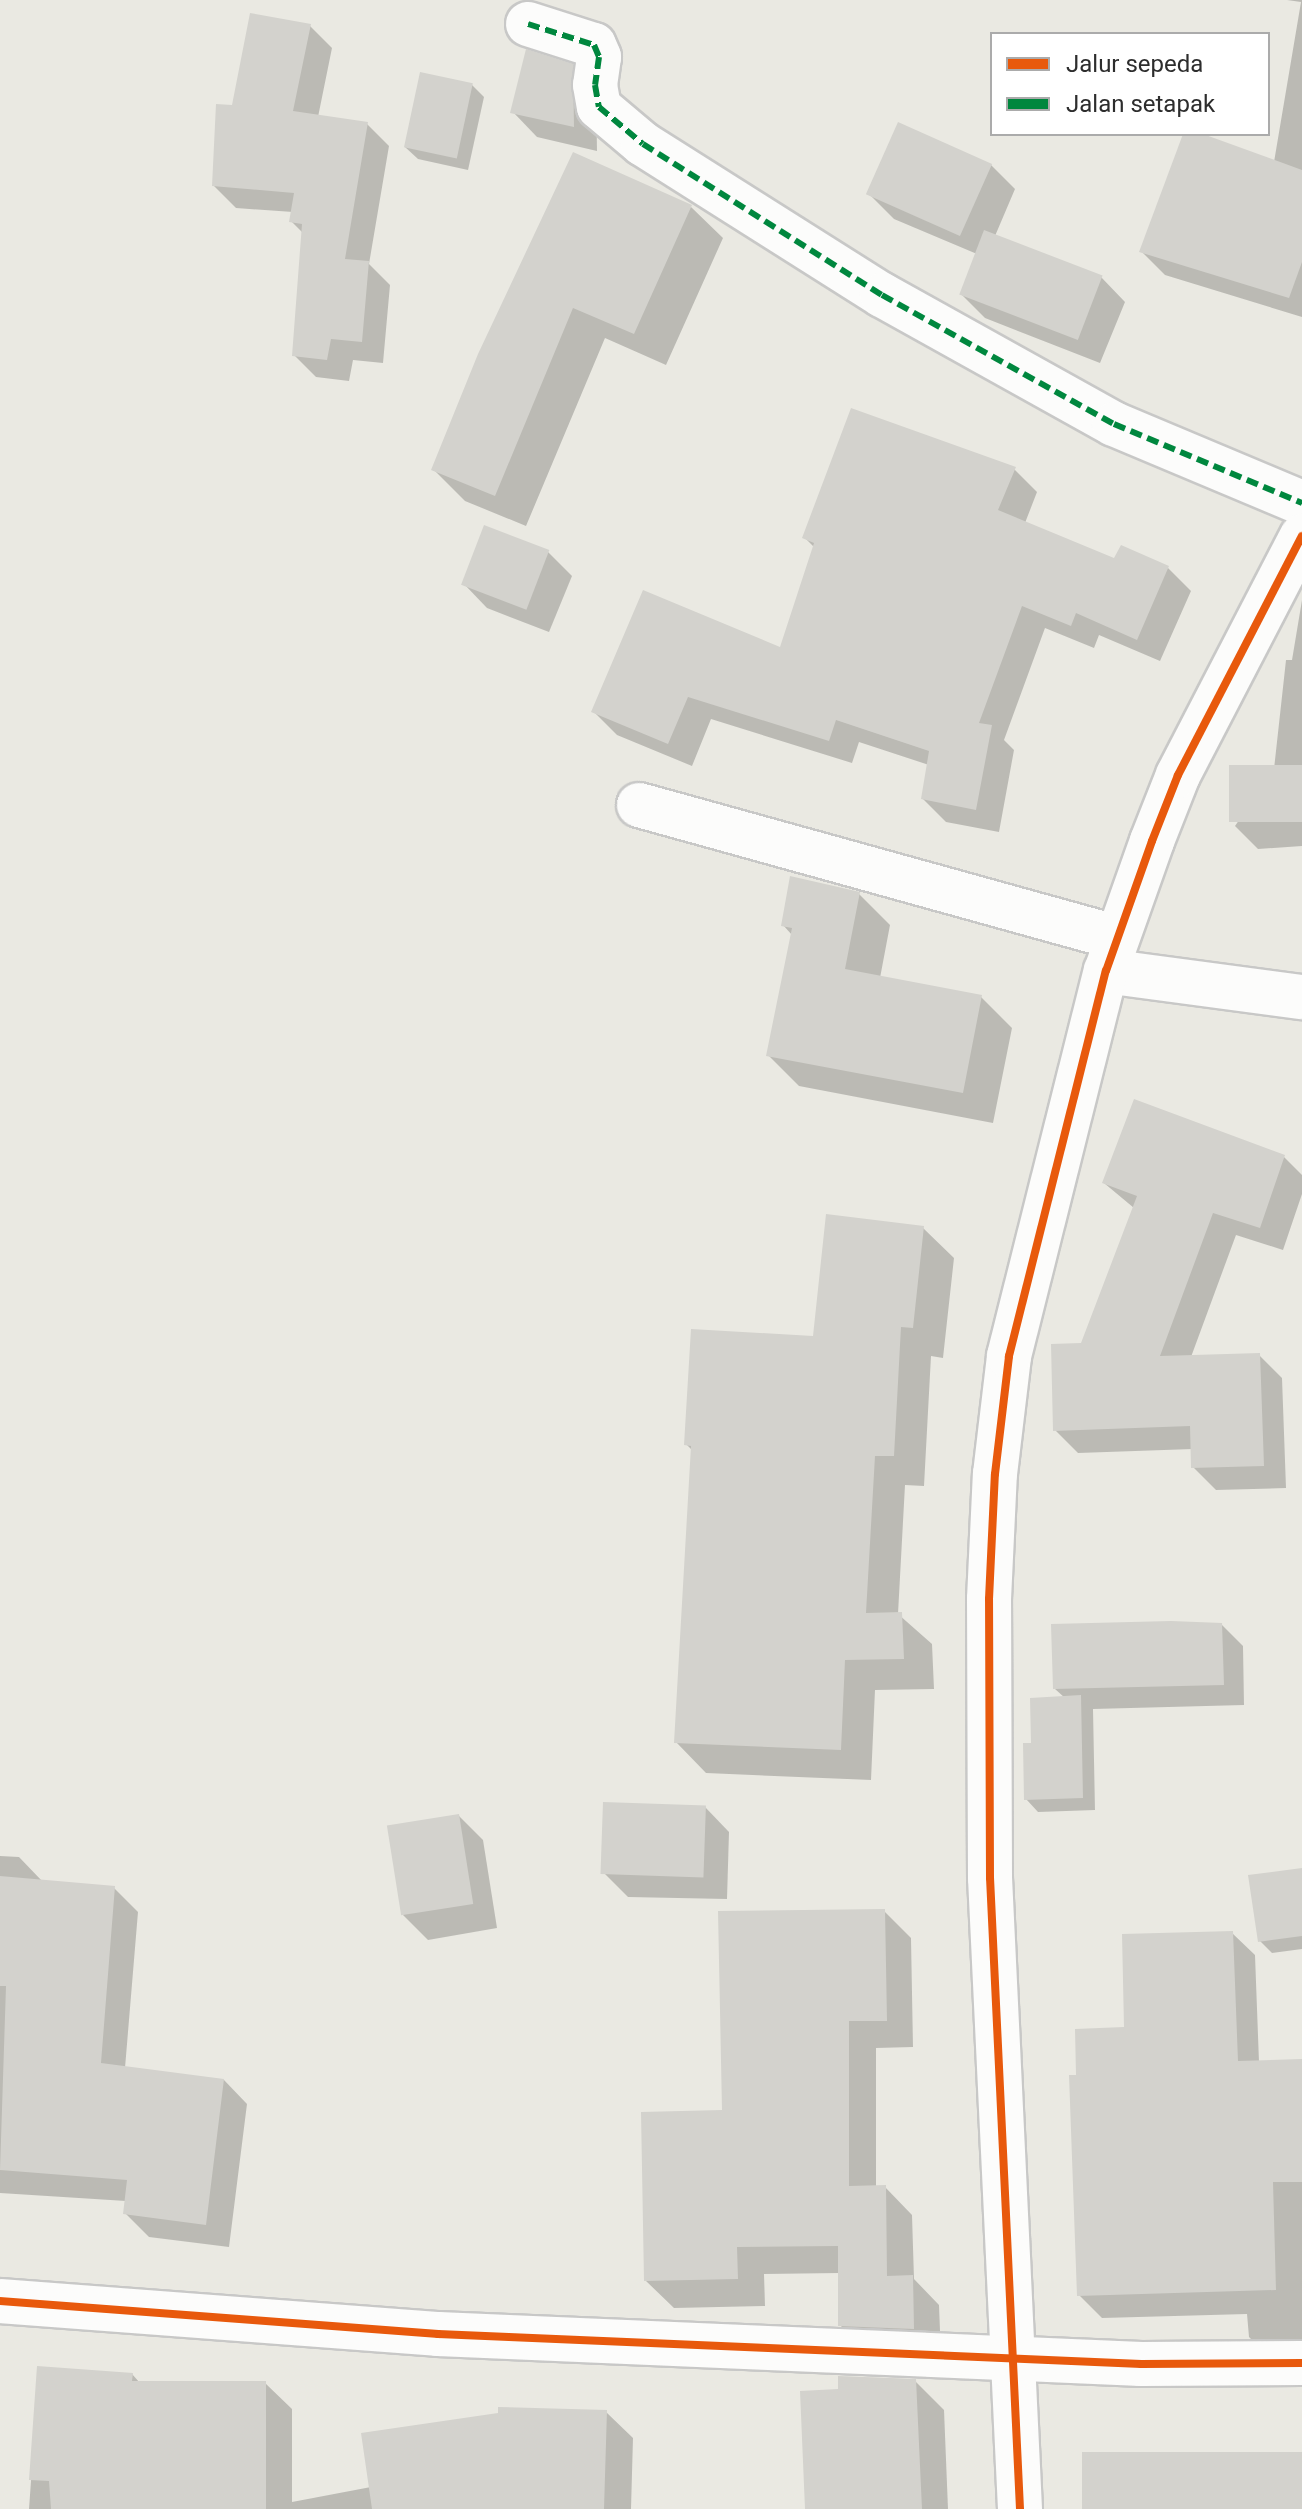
<!DOCTYPE html>
<style>
body{margin:0}
#map{position:relative;width:1302px;height:2509px;overflow:hidden;background:#eae9e2;font-family:Roboto,sans-serif}
div>[style]{position:absolute}
[style*='--x']{left:calc(var(--x)*1px);top:calc(var(--y)*1px);width:calc(var(--w)*1px);rotate:calc(var(--a)*1deg)}
.shadow>*{inset:0;background:#0003}
.building>*{inset:0;background:#d3d2cd;transform-origin:0 0}
.roads{filter:drop-shadow(2px 0 #c8c8c7) drop-shadow(-2px 0 #c8c8c7) drop-shadow(0 2px #c8c8c7) drop-shadow(0 -2px #c8c8c7)}
.minor>*{height:44px;margin:-22px;padding:0 22px;transform-origin:22px;border-radius:22px;background:#fcfcfb}
.quiet>*{height:6px;margin-top:-3px;transform-origin:0;background:repeating-linear-gradient(90deg,#00873e 0 12px,transparent 0 18px)}
.cycleway>*{height:8px;margin:-4px;padding:0 4px;transform-origin:4px;border-radius:4px;background:#e8590c}
span{translate:-50% -50%;white-space:nowrap;text-align:center;line-height:1.15;-webkit-text-stroke:7px #fff;paint-order:stroke}
.legend{position:absolute;left:990px;top:32px;width:280px;height:104px;box-sizing:border-box;background:#fff;border:2px solid #ababab;margin:0;padding:10px 14px;list-style:none;font-size:24px;color:#2d2d2d}
.legend li{display:flex;align-items:center;gap:16px;height:40px}
.legend b{width:40px;border:2px solid #ababab}
</style>
<div id="map">
<div class="shadow">
<div style="clip-path:polygon(1287px 0,1302px 0,1302px 317px,1165px 275px,1141px 251px,1185px 134px,1274px 162px,1301px 2px)"></div>
<div style="clip-path:polygon(310px 26px,332px 48px,318px 117px,367px 124px,389px 146px,369px 264px,390px 285px,383px 363px,353px 360px,349px 381px,316px 377px,294px 355px,303px 233px,291px 221px,293px 212px,236px 208px,214px 186px,233px 107px)"></div>
<div style="clip-path:polygon(572px 66px,596px 91px,597px 151px,537px 137px,513px 112px)"></div>
<div style="clip-path:polygon(472px 85px,484px 97px,468px 170px,418px 159px,405px 147px)"></div>
<div style="clip-path:polygon(990px 164px,1015px 189px,995px 236px,1101px 277px,1125px 302px,1100px 363px,985px 318px,961px 294px,977px 254px,894px 219px,869px 194px)"></div>
<div style="clip-path:polygon(691px 207px,723px 238px,666px 365px,605px 338px,526px 526px,465px 501px,434px 470px,480px 355px)"></div>
<div style="clip-path:polygon(1014px 469px,1037px 492px,1025px 523px,1115px 561px,1122px 547px,1168px 568px,1191px 591px,1160px 661px,1099px 635px,1094px 648px,1045px 628px,1004px 740px,1014px 750px,999px 832px,946px 822px,923px 799px,929px 765px,859px 742px,852px 763px,711px 719px,692px 766px,617px 735px,594px 712px,781px 650px,815px 548px,805px 538px)"></div>
<div style="clip-path:polygon(548px 552px,572px 576px,549px 632px,487px 608px,463px 583px)"></div>
<div style="clip-path:polygon(1302px 600px,1302px 846px,1258px 849px,1235px 826px,1274px 769px,1286px 660px,1292px 660px)"></div>
<div style="clip-path:polygon(859px 894px,890px 925px,880px 978px,981px 997px,1012px 1028px,993px 1123px,799px 1086px,768px 1055px,792px 935px,783px 925px)"></div>
<div style="clip-path:polygon(1284px 1157px,1302px 1175px,1302px 1194px,1283px 1250px,1236px 1235px,1191px 1357px,1259px 1355px,1282px 1378px,1286px 1488px,1216px 1490px,1193px 1467px,1193px 1449px,1078px 1453px,1055px 1430px,1134px 1208px,1104px 1183px)"></div>
<div style="clip-path:polygon(923px 1228px,954px 1258px,943px 1358px,931px 1356px,924px 1486px,905px 1485px,898px 1614px,932px 1644px,934px 1689px,875px 1690px,871px 1780px,706px 1773px,676px 1742px,693px 1451px,686px 1444px,815px 1338px)"></div>
<div style="clip-path:polygon(1222px 1625px,1243px 1646px,1244px 1705px,1093px 1709px,1095px 1810px,1038px 1812px,1026px 1799px,1034px 1745px,1065px 1698px,1055px 1689px)"></div>
<div style="clip-path:polygon(705px 1807px,729px 1832px,727px 1899px,628px 1897px,604px 1873px)"></div>
<div style="clip-path:polygon(459px 1816px,483px 1840px,497px 1928px,428px 1940px,403px 1915px)"></div>
<div style="clip-path:polygon(0 1856px,19px 1857px,43px 1882px,114px 1888px,138px 1912px,125px 2068px,224px 2080px,247px 2104px,229px 2247px,149px 2237px,125px 2213px,126px 2201px,0 2193px)"></div>
<div style="clip-path:polygon(1302px 1870px,1302px 1949px,1272px 1953px,1260px 1941px)"></div>
<div style="clip-path:polygon(884px 1911px,911px 1938px,913px 2047px,876px 2048px,876px 2187px,885px 2187px,912px 2215px,914px 2279px,939px 2305px,941px 2356px,867px 2353px,840px 2325px,840px 2273px,764px 2274px,765px 2306px,674px 2308px,646px 2281px,724px 2112px)"></div>
<div style="clip-path:polygon(1232px 1933px,1255px 1955px,1259px 2062px,1302px 2061px,1302px 2361px,1272px 2360px,1249px 2337px,1247px 2314px,1102px 2318px,1079px 2295px,1078px 2077px)"></div>
<div style="clip-path:polygon(39px 2368px,132px 2374px,140px 2383px,265px 2383px,292px 2409px,292px 2502px,371px 2487px,606px 2412px,633px 2438px,631px 2509px,29px 2509px)"></div>
<div style="clip-path:polygon(915px 2381px,944px 2410px,948px 2509px,807px 2509px)"></div>
</div>
<div class="building">
<div style="clip-path:polygon(250px 13px,311px 24px,293px 111px,368px 122px,345px 259px,369px 261px,362px 342px,331px 339px,327px 360px,292px 356px,302px 224px,289px 222px,294px 193px,212px 186px,216px 104px,232px 105px)"></div>
<div style="clip-path:polygon(526px 49px,573px 64px,574px 127px,510px 113px)"></div>
<div style="left:420px;top:72px;width:54px;height:77px;rotate:12deg"></div>
<div style="left:898px;top:122px;width:103px;height:79px;rotate:24deg"></div>
<div style="clip-path:polygon(1183px 134px,1203px 134px,1302px 170px,1302px 262px,1289px 298px,1139px 252px)"></div>
<div style="clip-path:polygon(573px 152px,692px 205px,634px 334px,573px 308px,495px 496px,431px 470px,478px 354px)"></div>
<div style="left:984px;top:230px;width:127px;height:69px;rotate:21deg"></div>
<div style="clip-path:polygon(851px 408px,1016px 467px,998px 510px,1114px 558px,1121px 545px,1169px 566px,1137px 640px,1076px 613px,1071px 626px,1022px 606px,979px 723px,992px 725px,976px 810px,921px 799px,929px 751px,836px 720px,829px 741px,688px 697px,668px 744px,591px 712px,643px 590px,780px 647px,814px 543px,802px 538px)"></div>
<div style="left:484px;top:525px;width:70px;height:64px;rotate:21deg"></div>
<div style="left:1302px;top:765px;width:57px;height:73px;rotate:90deg"></div>
<div style="clip-path:polygon(790px 876px,860px 892px,845px 969px,982px 995px,963px 1093px,766px 1056px,792px 928px,781px 926px)"></div>
<div style="clip-path:polygon(1134px 1099px,1285px 1155px,1260px 1228px,1213px 1213px,1160px 1356px,1260px 1353px,1264px 1466px,1191px 1468px,1190px 1426px,1053px 1431px,1051px 1344px,1081px 1343px,1137px 1196px,1102px 1183px)"></div>
<div style="clip-path:polygon(826px 1214px,924px 1226px,913px 1328px,901px 1327px,894px 1456px,875px 1456px,866px 1613px,902px 1612px,904px 1659px,845px 1660px,841px 1750px,674px 1743px,691px 1446px,684px 1445px,691px 1329px,813px 1336px)"></div>
<div style="clip-path:polygon(1171px 1621px,1222px 1623px,1224px 1685px,1053px 1689px,1051px 1624px)"></div>
<div style="clip-path:polygon(1081px 1695px,1083px 1798px,1024px 1800px,1023px 1743px,1031px 1743px,1030px 1698px)"></div>
<div style="left:603px;top:1802px;width:103px;height:72px;rotate:2deg"></div>
<div style="left:459px;top:1814px;width:91px;height:73px;rotate:81deg"></div>
<div style="clip-path:polygon(1302px 1868px,1302px 1936px,1258px 1942px,1248px 1875px)"></div>
<div style="clip-path:polygon(0 1876px,115px 1886px,101px 2063px,224px 2079px,206px 2225px,123px 2214px,127px 2180px,0 2170px,6px 1986px,0 1986px)"></div>
<div style="clip-path:polygon(885px 1909px,887px 2021px,849px 2021px,849px 2186px,886px 2185px,887px 2276px,913px 2275px,914px 2329px,838px 2326px,838px 2246px,737px 2247px,738px 2279px,644px 2281px,641px 2112px,722px 2110px,718px 1911px)"></div>
<div style="clip-path:polygon(1233px 1931px,1238px 2061px,1302px 2059px,1302px 2182px,1273px 2182px,1276px 2290px,1077px 2296px,1069px 2075px,1076px 2075px,1075px 2029px,1124px 2027px,1122px 1934px)"></div>
<div style="clip-path:polygon(37px 2366px,133px 2373px,132px 2381px,266px 2381px,266px 2509px,51px 2509px,49px 2481px,29px 2480px)"></div>
<div style="clip-path:polygon(838px 2376px,916px 2379px,922px 2509px,805px 2509px,800px 2391px,838px 2389px)"></div>
<div style="clip-path:polygon(498px 2407px,607px 2410px,604px 2509px,372px 2509px,361px 2433px,498px 2413px)"></div>
<div style="left:1302px;top:2452px;width:57px;height:220px;rotate:90deg"></div>
</div>
<div class="roads">
<div class="minor">
<div style="--x:528;--y:24;--w:69;--a:17.7"></div>
<div style="--x:594;--y:45;--w:13;--a:67"></div>
<div style="--x:599;--y:57;--w:28;--a:98"></div>
<div style="--x:595;--y:85;--w:22;--a:80"></div>
<div style="--x:599;--y:107;--w:57;--a:40.1"></div>
<div style="--x:643;--y:144;--w:283;--a:32.3"></div>
<div style="--x:882;--y:295;--w:265;--a:29.1"></div>
<div style="--x:1114;--y:424;--w:204;--a:22.8"></div>
<div style="--x:639;--y:805;--w:496;--a:15.5"></div>
<div style="--x:1106;--y:971;--w:198;--a:7.6"></div>
<div style="--x:0;--y:2301;--w:439;--a:4.3"></div>
<div style="--x:438;--y:2334;--w:704;--a:2.44"></div>
<div style="--x:1141;--y:2364;--w:161;--a:-0.4"></div>
<div style="--x:1020;--y:2509;--w:632;--a:-92.72"></div>
<div style="--x:990;--y:1878;--w:279;--a:-90.2"></div>
<div style="--x:989;--y:1599;--w:125;--a:-87.3"></div>
<div style="--x:995;--y:1474;--w:119;--a:-83.2"></div>
<div style="--x:1009;--y:1356;--w:397;--a:-75.9"></div>
<div style="--x:1106;--y:971;--w:138;--a:-70.5"></div>
<div style="--x:1152;--y:841;--w:71;--a:-68.5"></div>
<div style="--x:1178;--y:775;--w:269;--a:-62.6"></div>
</div>
</div>
<div class="quiet">
<div style="--x:528;--y:24;--w:69;--a:17.7"></div>
<div style="--x:594;--y:45;--w:13;--a:67"></div>
<div style="--x:599;--y:57;--w:28;--a:98"></div>
<div style="--x:595;--y:85;--w:22;--a:80"></div>
<div style="--x:599;--y:107;--w:57;--a:40.1"></div>
<div style="--x:643;--y:144;--w:283;--a:32.3"></div>
<div style="--x:882;--y:295;--w:265;--a:29.1"></div>
<div style="--x:1114;--y:424;--w:204;--a:22.8"></div>
</div>
<div class="cycleway">
<div style="--x:0;--y:2301;--w:439;--a:4.3"></div>
<div style="--x:438;--y:2334;--w:704;--a:2.44"></div>
<div style="--x:1141;--y:2364;--w:161;--a:-0.4"></div>
<div style="--x:1020;--y:2509;--w:632;--a:-92.72"></div>
<div style="--x:990;--y:1878;--w:279;--a:-90.2"></div>
<div style="--x:989;--y:1599;--w:125;--a:-87.3"></div>
<div style="--x:995;--y:1474;--w:119;--a:-83.2"></div>
<div style="--x:1009;--y:1356;--w:397;--a:-75.9"></div>
<div style="--x:1106;--y:971;--w:138;--a:-70.5"></div>
<div style="--x:1152;--y:841;--w:71;--a:-68.5"></div>
<div style="--x:1178;--y:775;--w:269;--a:-62.6"></div>
</div>
<ul class="legend">
<li><b style="height:10px;background:#e8590c"></b>Jalur sepeda</li>
<li><b style="height:10px;background:#00873e"></b>Jalan setapak</li>
</ul>
</div>
